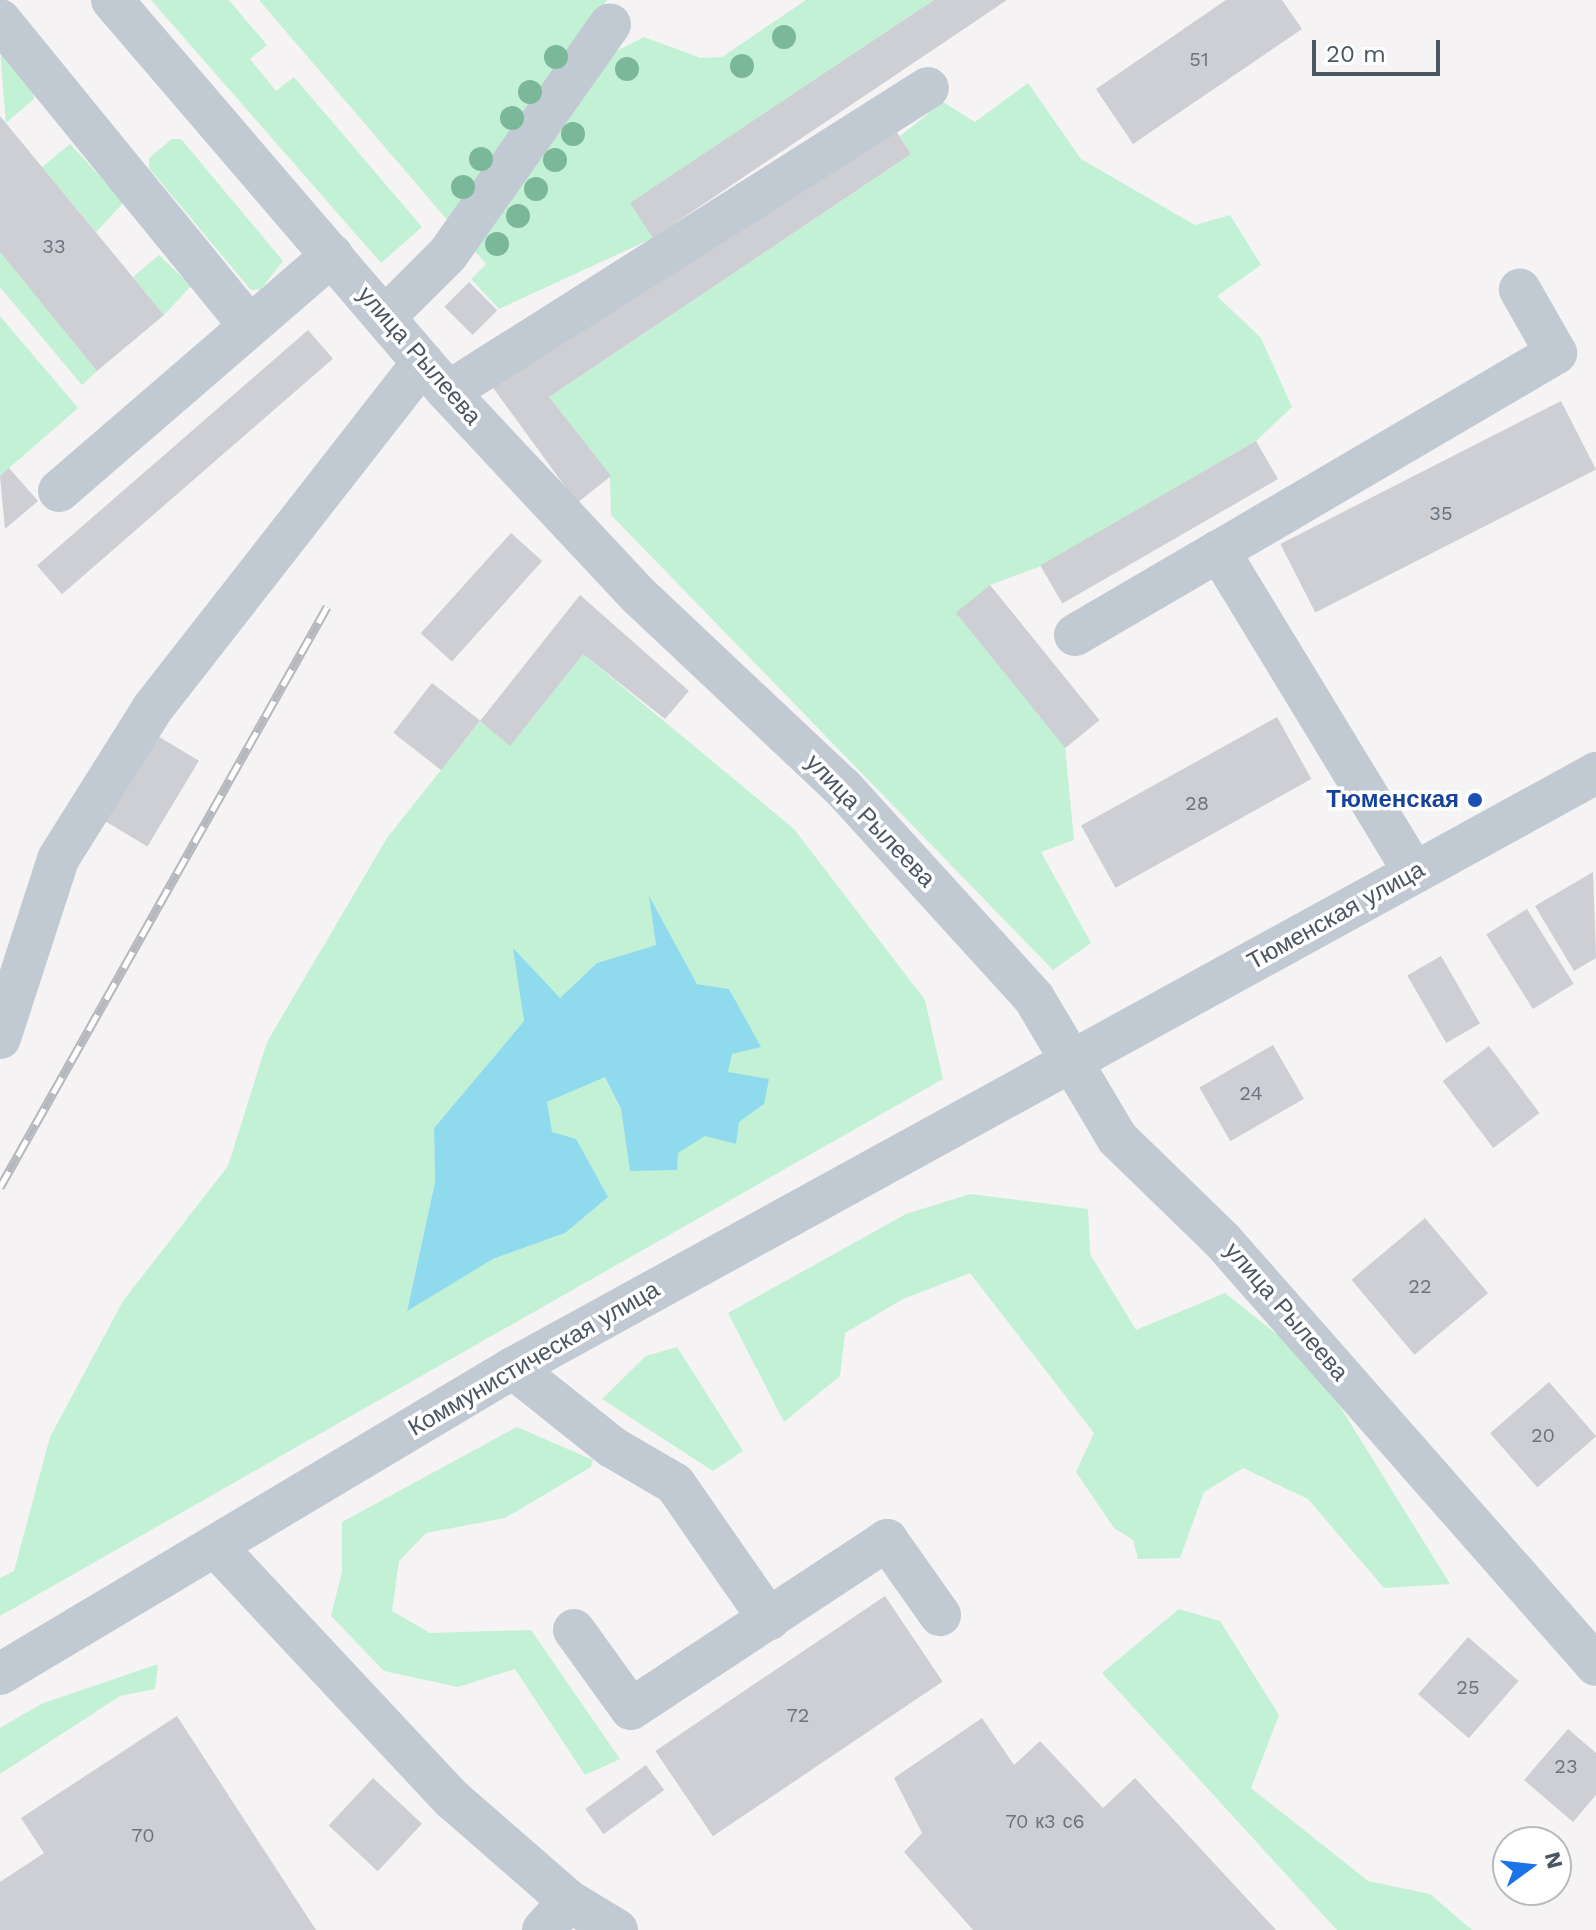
<!DOCTYPE html>
<meta charset="utf-8">
<style>
body{margin:0}
#map{position:relative;width:1596px;height:1930px;overflow:hidden;background:#f5f3f3;font-family:"Work Sans",sans-serif}
div>[style]{position:absolute}
[style*='--x']{left:calc(var(--x)*1px);top:calc(var(--y)*1px);width:calc(var(--w)*1px);rotate:calc(var(--a)*1deg)}
.green>*{inset:0;background:#c3f1d5}
.water>*{inset:0;background:#90daee}
.building>*{inset:0;background:#cdcfd5;transform-origin:0 0}
.minor>*{height:42px;margin:-21px;padding:0 21px;transform-origin:21px;border-radius:21px;background:#c1cad2}
.rail>*{height:9px;margin-top:-4.5px;transform-origin:0;background:repeating-linear-gradient(90deg,#fff 0 18px,#b5b8bd 0 36px);box-sizing:border-box;border-block:2px solid #b5b8bd}
.trees>*{width:24px;height:24px;margin:-12px;border-radius:50%;background:#7bb799}
.dots>*{width:22px;height:22px;translate:-50% -50%;box-sizing:border-box;border:4px solid #fff;border-radius:50%}
span{translate:-50% -50%;white-space:nowrap;text-align:center;line-height:1.15;-webkit-text-stroke:7px #fff;paint-order:stroke}
.number-label{font-size:20px;color:#6b747e}
.number-label span{-webkit-text-stroke-width:0}
.street-label{font-size:24px;color:#4a5661}
.transit-label{font-size:24px;color:#164399;font-weight:700}
.right{translate:-100% -50%;text-align:right}
.north{position:absolute;left:1492px;top:1826px;width:80px;height:80px;box-sizing:border-box;background:#fff;border:2px solid #b7bbc0;border-radius:50%;rotate:75deg;font-size:22px;font-weight:700;line-height:32px;text-align:center;color:#4a5661}
.north::after{content:'';display:block;margin:auto;width:28px;height:36px;background:#1a73e8;clip-path:polygon(50% 0,100% 100%,50% 72%,0 100%)}
.scale{position:absolute;left:1312px;top:40px;width:128px;height:36px;box-sizing:border-box;border:4px solid #4a5661;border-top:0;padding-left:10px;font-size:24px;line-height:28px;white-space:nowrap;color:#4a5661;-webkit-text-stroke:6px #fff;paint-order:stroke}
</style>
<div id="map">
<div class="green">
<div style="clip-path:polygon(151px 0,229px 0,267px 45px,250px 59px,276px 91px,294px 77px,422px 227px,381px 263px)"></div>
<div style="clip-path:polygon(259px 0,607px 0,449px 222px)"></div>
<div style="clip-path:polygon(806px 0,934px 0,631px 203px,653px 238px,499px 309px,471px 279px,486px 264px,473px 249px,607px 56px,644px 37px,701px 58px,722px 57px)"></div>
<div style="clip-path:polygon(0 49px,33px 88px,34px 99px,6px 123px)"></div>
<div style="clip-path:polygon(1028px 83px,1081px 159px,1195px 225px,1230px 215px,1261px 265px,1217px 296px,1261px 338px,1292px 407px,1256px 441px,1041px 566px,990px 585px,957px 613px,1065px 747px,1074px 840px,1041px 852px,1091px 943px,1053px 970px,611px 515px,610px 476px,549px 397px,911px 154px,900px 136px,943px 102px,975px 122px)"></div>
<div style="clip-path:polygon(172px 139px,181px 139px,283px 261px,261px 289px,251px 290px,149px 168px,149px 158px)"></div>
<div style="clip-path:polygon(70px 144px,124px 202px,96px 232px,42px 167px)"></div>
<div style="clip-path:polygon(0 252px,97px 371px,82px 385px,0 287px)"></div>
<div style="clip-path:polygon(159px 255px,191px 286px,164px 315px,133px 277px)"></div>
<div style="clip-path:polygon(0 316px,78px 408px,0 476px)"></div>
<div style="clip-path:polygon(evenodd,583px 654px,794px 829px,925px 1000px,943px 1079px,0 1616px,0 1578px,14px 1571px,50px 1437px,123px 1301px,228px 1166px,267px 1042px,387px 838px,480px 721px,510px 745px,583px 654px,650px 899px,697px 984px,729px 989px,760px 1047px,731px 1054px,705px 1136px,630px 1170px,621px 1109px,605px 1076px,547px 1102px,565px 1233px,493px 1259px,407px 1310px,435px 1182px,434px 1128px,524px 1021px,514px 950px,559px 999px,597px 963px,656px 945px,650px 899px)"></div>
<div style="clip-path:polygon(970px 1194px,1088px 1209px,1090px 1254px,1136px 1330px,1225px 1293px,1313px 1363px,1450px 1584px,1384px 1588px,1308px 1499px,1243px 1468px,1204px 1492px,1180px 1558px,1138px 1559px,1133px 1540px,1114px 1528px,1076px 1472px,1094px 1433px,970px 1273px,903px 1299px,845px 1333px,840px 1376px,784px 1422px,728px 1313px,906px 1214px)"></div>
<div style="clip-path:polygon(677px 1347px,743px 1451px,713px 1471px,602px 1399px,646px 1356px)"></div>
<div style="clip-path:polygon(517px 1427px,593px 1460px,591px 1467px,505px 1518px,426px 1533px,399px 1561px,392px 1611px,430px 1633px,531px 1630px,620px 1759px,585px 1775px,515px 1669px,458px 1687px,384px 1671px,331px 1616px,342px 1572px,342px 1522px)"></div>
<div style="clip-path:polygon(1179px 1609px,1220px 1621px,1279px 1715px,1251px 1788px,1368px 1881px,1430px 1894px,1472px 1930px,1337px 1930px,1102px 1673px)"></div>
<div style="clip-path:polygon(158px 1664px,155px 1689px,120px 1696px,0 1774px,0 1728px,41px 1704px)"></div>
</div>
<div class="water">
<div style="clip-path:polygon(649px 896px,697px 984px,729px 989px,761px 1047px,732px 1054px,728px 1072px,769px 1079px,764px 1104px,739px 1122px,736px 1144px,705px 1136px,678px 1153px,677px 1170px,630px 1171px,621px 1109px,605px 1077px,547px 1102px,552px 1132px,576px 1139px,608px 1197px,565px 1233px,493px 1259px,407px 1311px,435px 1182px,434px 1128px,524px 1021px,513px 948px,560px 998px,597px 963px,656px 945px)"></div>
</div>
<div class="building">
<div style="clip-path:polygon(934px 0,1007px 0,653px 238px,630px 203px)"></div>
<div style="clip-path:polygon(1226px 0,1282px 0,1302px 29px,1133px 144px,1096px 89px)"></div>
<div style="clip-path:polygon(0 116px,164px 315px,97px 371px,0 252px)"></div>
<div style="clip-path:polygon(889px 120px,911px 154px,549px 397px,611px 476px,577px 503px,491px 385px)"></div>
<div style="left:469px;top:282px;width:40px;height:35px;rotate:45deg"></div>
<div style="left:308px;top:330px;width:38px;height:359px;rotate:49deg"></div>
<div style="left:1561px;top:401px;width:77px;height:315px;rotate:63deg"></div>
<div style="left:1256px;top:441px;width:44px;height:249px;rotate:60deg"></div>
<div style="clip-path:polygon(9px 468px,38px 501px,5px 529px,0 476px)"></div>
<div style="left:511px;top:533px;width:42px;height:135px;rotate:42deg"></div>
<div style="left:990px;top:585px;width:174px;height:44px;rotate:51deg"></div>
<div style="clip-path:polygon(580px 595px,689px 691px,665px 719px,583px 654px,510px 746px,480px 721px)"></div>
<div style="left:432px;top:683px;width:61px;height:63px;rotate:38deg"></div>
<div style="left:1277px;top:717px;width:71px;height:224px;rotate:61deg"></div>
<div style="left:156px;top:735px;width:50px;height:100px;rotate:31deg"></div>
<div style="clip-path:polygon(1593px 872px,1596px 958px,1574px 971px,1535px 906px)"></div>
<div style="left:1527px;top:909px;width:88px;height:48px;rotate:58deg"></div>
<div style="left:1441px;top:956px;width:78px;height:39px;rotate:60deg"></div>
<div style="left:1273px;top:1045px;width:62px;height:85px;rotate:60deg"></div>
<div style="left:1489px;top:1046px;width:84px;height:58px;rotate:53deg"></div>
<div style="left:1425px;top:1218px;width:98px;height:96px;rotate:50deg"></div>
<div style="left:1549px;top:1382px;width:72px;height:78px;rotate:49deg"></div>
<div style="left:885px;top:1596px;width:103px;height:277px;rotate:56deg"></div>
<div style="left:1468px;top:1637px;width:67px;height:76px;rotate:41deg"></div>
<div style="clip-path:polygon(177px 1716px,316px 1930px,0 1930px,0 1882px,44px 1853px,21px 1818px)"></div>
<div style="clip-path:polygon(982px 1718px,1014px 1765px,1040px 1741px,1103px 1808px,1135px 1778px,1276px 1930px,973px 1930px,904px 1852px,922px 1833px,894px 1778px)"></div>
<div style="clip-path:polygon(1568px 1729px,1596px 1753px,1596px 1795px,1573px 1822px,1524px 1780px)"></div>
<div style="left:646px;top:1765px;width:31px;height:75px;rotate:54deg"></div>
<div style="left:373px;top:1778px;width:67px;height:65px;rotate:43deg"></div>
</div>
<div class="minor">
<div style="--x:112;--y:0;--w:516;--a:49.4"></div>
<div style="--x:448;--y:392;--w:278;--a:46.9"></div>
<div style="--x:638;--y:595;--w:282;--a:43.3"></div>
<div style="--x:843;--y:788;--w:284;--a:47.7"></div>
<div style="--x:1034;--y:998;--w:163;--a:59.3"></div>
<div style="--x:1117;--y:1138;--w:146;--a:44.2"></div>
<div style="--x:1222;--y:1240;--w:566;--a:48.65"></div>
<div style="--x:0;--y:20;--w:392;--a:50.8"></div>
<div style="--x:385;--y:317;--w:89;--a:-45"></div>
<div style="--x:448;--y:254;--w:281;--a:-54.8"></div>
<div style="--x:448;--y:392;--w:568;--a:-32.35"></div>
<div style="--x:59;--y:491;--w:361;--a:-40.8"></div>
<div style="--x:1075;--y:635;--w:167;--a:-30.3"></div>
<div style="--x:1414;--y:872;--w:376;--a:-121.3"></div>
<div style="--x:1219;--y:551;--w:391;--a:-30.4"></div>
<div style="--x:1556;--y:353;--w:73;--a:-119.7"></div>
<div style="--x:0;--y:1038;--w:188;--a:-72"></div>
<div style="--x:58;--y:859;--w:177;--a:-57.9"></div>
<div style="--x:152;--y:709;--w:440;--a:-52"></div>
<div style="--x:513;--y:1368;--w:127;--a:38.6"></div>
<div style="--x:612;--y:1447;--w:73;--a:30.4"></div>
<div style="--x:675;--y:1484;--w:165;--a:55.2"></div>
<div style="--x:215;--y:1546;--w:347;--a:46.9"></div>
<div style="--x:452;--y:1799;--w:155;--a:41.1"></div>
<div style="--x:569;--y:1901;--w:56;--a:31.1"></div>
<div style="--x:574;--y:1630;--w:97;--a:54.2"></div>
<div style="--x:631;--y:1709;--w:307;--a:-33.4"></div>
<div style="--x:887;--y:1540;--w:92;--a:54.8"></div>
<div style="--x:0;--y:1674;--w:597;--a:-30.82"></div>
<div style="--x:513;--y:1368;--w:1236;--a:-28.78"></div>
<div style="--x:543;--y:1930;--w:39;--a:-48"></div>
</div>
<div class="rail">
<div style="--x:0;--y:1187;--w:666;--a:-60.59"></div>
</div>
<div class="trees">
<div style="left:784px;top:37px"></div>
<div style="left:556px;top:57px"></div>
<div style="left:742px;top:66px"></div>
<div style="left:627px;top:69px"></div>
<div style="left:530px;top:92px"></div>
<div style="left:512px;top:118px"></div>
<div style="left:573px;top:134px"></div>
<div style="left:481px;top:159px"></div>
<div style="left:555px;top:160px"></div>
<div style="left:463px;top:187px"></div>
<div style="left:536px;top:189px"></div>
<div style="left:518px;top:216px"></div>
<div style="left:497px;top:244px"></div>
</div>
<div class="dots">
<div style="left:1475px;top:800px;background:#1a4fb4"></div>
</div>
<div class="number-label">
<span style="left:1199px;top:59px">51</span>
<span style="left:54px;top:246px">33</span>
<span style="left:1441px;top:513px">35</span>
<span style="left:1197px;top:803px">28</span>
<span style="left:1251px;top:1093px">24</span>
<span style="left:1420px;top:1286px">22</span>
<span style="left:1543px;top:1435px">20</span>
<span style="left:1468px;top:1687px">25</span>
<span style="left:798px;top:1715px">72</span>
<span style="left:1566px;top:1766px">23</span>
<span style="left:1045px;top:1821px">70 к3 с6</span>
<span style="left:143px;top:1835px">70</span>
</div>
<div class="street-label">
<span style="left:419px;top:356px;rotate:49deg">улица Рылеева</span>
<span style="left:870px;top:821px;rotate:46deg">улица Рылеева</span>
<span style="left:1336px;top:916px;rotate:-29deg">Тюменская улица</span>
<span style="left:1286px;top:1312px;rotate:49deg">улица Рылеева</span>
<span style="left:534px;top:1359px;rotate:-30deg">Коммунистическая улица</span>
</div>
<div class="transit-label">
<span class="right" style="left:1459px;top:800px">Тюменская</span>
</div>
<div class="north">N</div>
<div class="scale">20 m</div>
</div>
